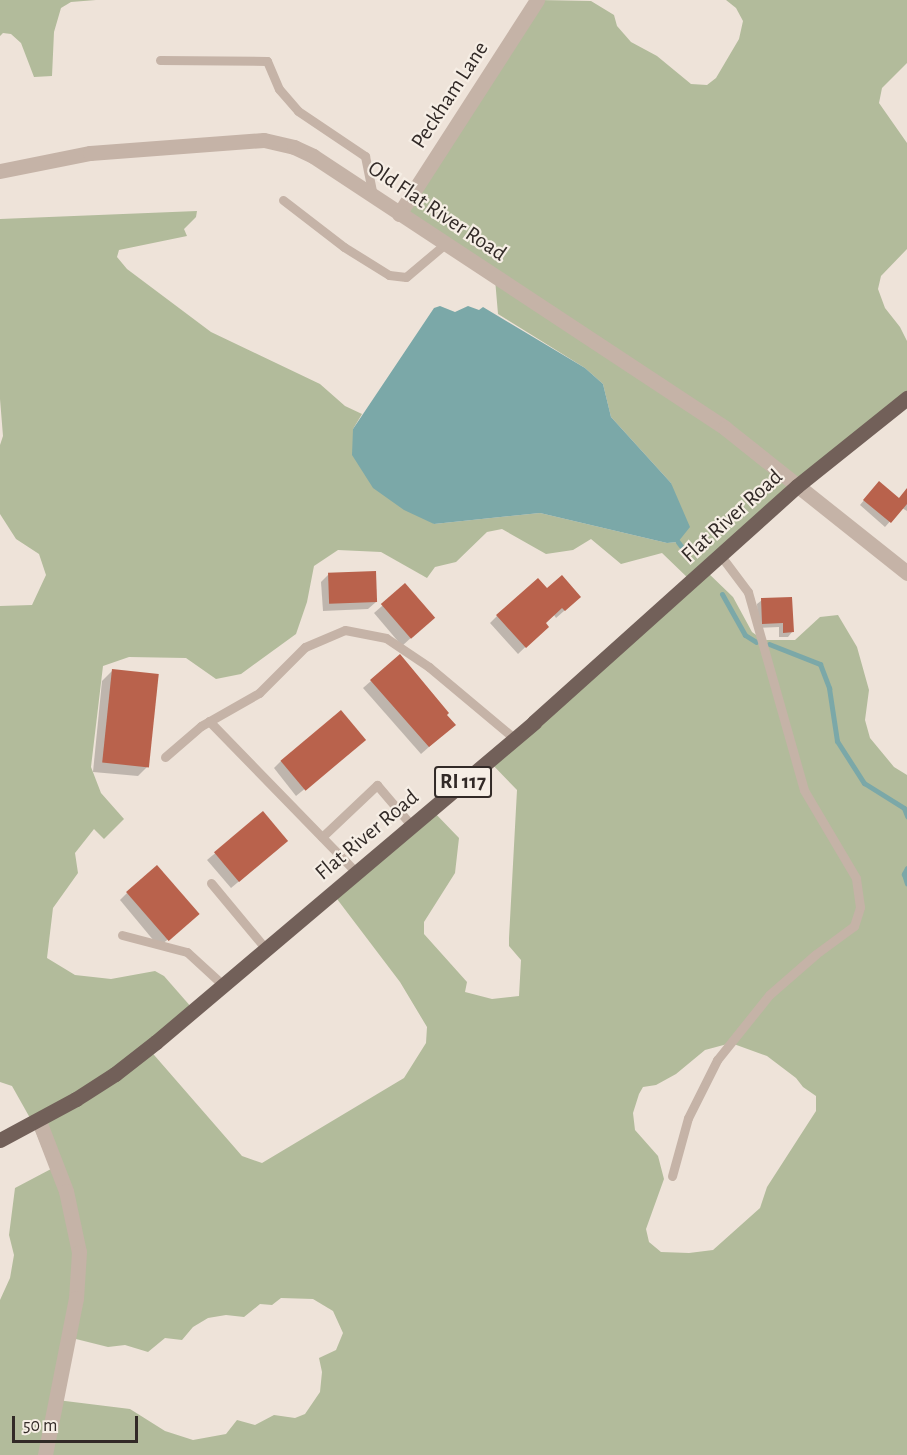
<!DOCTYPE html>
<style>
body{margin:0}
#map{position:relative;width:907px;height:1455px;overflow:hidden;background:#eee3d9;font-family:"Alegreya Sans",sans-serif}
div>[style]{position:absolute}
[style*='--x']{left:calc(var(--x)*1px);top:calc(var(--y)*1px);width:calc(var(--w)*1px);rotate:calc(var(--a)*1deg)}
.green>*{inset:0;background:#b2bb9b}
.water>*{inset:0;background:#7ba8a8}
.shadow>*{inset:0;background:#0003}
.stream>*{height:5px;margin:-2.5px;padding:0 2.5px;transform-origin:2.5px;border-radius:2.5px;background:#7ba8a8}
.building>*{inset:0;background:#b9624c;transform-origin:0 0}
.service>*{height:9px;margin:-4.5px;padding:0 4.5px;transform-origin:4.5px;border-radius:4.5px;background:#c5b3a7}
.minor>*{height:15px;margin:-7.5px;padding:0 7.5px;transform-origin:7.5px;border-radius:7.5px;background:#c5b3a7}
.tertiary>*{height:15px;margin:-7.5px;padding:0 7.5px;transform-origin:7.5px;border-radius:7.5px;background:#c5b3a7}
.primary>*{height:15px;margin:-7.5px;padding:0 7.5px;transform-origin:7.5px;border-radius:7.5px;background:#726059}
span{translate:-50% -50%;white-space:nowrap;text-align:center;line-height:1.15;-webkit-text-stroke:4.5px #f6eee5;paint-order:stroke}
.shield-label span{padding:2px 4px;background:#f6eee5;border:2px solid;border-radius:4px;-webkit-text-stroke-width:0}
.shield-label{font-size:21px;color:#322a27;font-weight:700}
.street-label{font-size:22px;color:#322a27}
.scale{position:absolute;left:12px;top:1416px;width:126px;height:27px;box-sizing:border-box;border:3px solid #322a27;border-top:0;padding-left:8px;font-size:18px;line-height:21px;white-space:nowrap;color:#322a27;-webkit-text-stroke:4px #f6eee5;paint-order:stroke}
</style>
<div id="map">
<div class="green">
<div style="clip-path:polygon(0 0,96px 0,71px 2px,61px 8px,54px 32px,52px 76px,34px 77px,21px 43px,11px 34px,3px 33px,0 36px)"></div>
<div style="clip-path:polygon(evenodd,539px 0,591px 1px,614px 15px,617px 26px,631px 42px,657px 56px,691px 84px,707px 85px,716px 78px,739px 39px,743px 21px,736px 8px,726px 0,907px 0,907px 63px,882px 88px,879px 103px,907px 143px,907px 249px,881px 276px,878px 289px,885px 308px,900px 327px,907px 341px,907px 395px,705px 570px,733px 597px,752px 632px,763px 640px,795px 640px,820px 617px,838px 615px,857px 647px,869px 690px,865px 720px,870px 738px,894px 767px,907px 775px,907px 1455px,0 1455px,0 1300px,10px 1278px,14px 1255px,9px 1235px,15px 1188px,51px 1169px,30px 1118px,12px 1086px,0 1082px,0 606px,32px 605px,46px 575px,39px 554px,16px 539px,0 514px,0 445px,3px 436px,0 399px,0 219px,197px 211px,196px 217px,184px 229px,187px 236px,119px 250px,117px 257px,127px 269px,211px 332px,320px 384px,345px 406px,362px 414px,353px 429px,434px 524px,540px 513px,667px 543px,678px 542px,671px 483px,611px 417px,603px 384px,585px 368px,498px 314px,495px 279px,399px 211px,539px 0,502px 529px,546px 554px,573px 550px,591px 539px,621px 564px,662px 553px,690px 580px,488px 760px,517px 790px,509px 938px,509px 946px,521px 960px,519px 996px,492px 999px,465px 992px,467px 982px,424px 934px,424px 922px,455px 873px,459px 838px,431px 809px,334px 895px,400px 982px,427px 1027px,426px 1043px,404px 1078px,262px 1163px,242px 1156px,148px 1048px,192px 1008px,164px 976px,155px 971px,111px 979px,75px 975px,47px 958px,53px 908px,78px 873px,75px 853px,94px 829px,104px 839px,124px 819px,101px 793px,91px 767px,103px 666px,129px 657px,186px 658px,216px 679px,241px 674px,296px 634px,307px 602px,314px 566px,338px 550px,381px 552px,427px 578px,435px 567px,456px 562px,487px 532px,502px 529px,539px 0,731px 1043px,767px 1056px,796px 1078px,803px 1087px,816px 1096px,816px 1111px,767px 1187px,760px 1208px,713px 1250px,689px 1253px,661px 1252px,649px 1242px,646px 1229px,664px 1179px,658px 1156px,635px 1130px,633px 1113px,639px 1094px,643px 1087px,656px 1085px,676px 1074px,705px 1050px,731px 1043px,539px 0,281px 1298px,313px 1299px,333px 1311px,343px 1333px,336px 1350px,319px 1358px,322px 1372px,320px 1392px,305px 1414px,295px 1418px,274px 1415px,255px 1425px,237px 1420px,226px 1434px,193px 1440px,165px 1431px,130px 1409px,57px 1400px,72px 1338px,108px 1347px,125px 1345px,148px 1352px,165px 1338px,182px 1340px,193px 1327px,208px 1318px,226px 1315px,244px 1317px,260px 1304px,272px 1305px,281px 1298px)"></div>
</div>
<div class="water">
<div style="clip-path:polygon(440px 306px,455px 312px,468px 306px,479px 310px,483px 307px,585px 368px,603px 384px,611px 417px,671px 483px,690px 527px,678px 542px,667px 543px,540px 513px,434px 524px,404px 510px,373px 488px,352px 455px,353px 429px,434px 308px)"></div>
</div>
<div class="shadow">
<div style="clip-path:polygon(874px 488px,899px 500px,907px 490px,907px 511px,902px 508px,885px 527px,860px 505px)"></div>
<div style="clip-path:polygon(329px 574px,376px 602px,368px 609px,323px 611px,321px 582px)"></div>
<div style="clip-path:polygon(405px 586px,425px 625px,402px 646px,374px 613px)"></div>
<div style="clip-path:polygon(547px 590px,572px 604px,556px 618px,554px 615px,544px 623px,539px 634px,518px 654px,490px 623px,497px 616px)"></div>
<div style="clip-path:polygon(762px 600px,792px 632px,788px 637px,779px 637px,779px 627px,758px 628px,757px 604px)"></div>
<div style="clip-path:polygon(112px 671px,148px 766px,138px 776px,93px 772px,102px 681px)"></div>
<div style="clip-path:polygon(371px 681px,445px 715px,446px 732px,421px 754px,363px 688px)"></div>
<div style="clip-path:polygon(356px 747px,296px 796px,274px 768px,281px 761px)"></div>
<div style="clip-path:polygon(263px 813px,279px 848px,231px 888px,207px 860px)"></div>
<div style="clip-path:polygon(127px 893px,189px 921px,159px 947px,120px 900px)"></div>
</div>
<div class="stream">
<div style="--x:678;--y:542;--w:5;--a:53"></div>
<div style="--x:722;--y:594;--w:47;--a:60.7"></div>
<div style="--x:745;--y:635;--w:13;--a:32"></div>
<div style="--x:769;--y:644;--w:55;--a:21.4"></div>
<div style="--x:820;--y:664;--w:26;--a:69"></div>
<div style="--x:829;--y:688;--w:54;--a:81.4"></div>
<div style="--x:837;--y:741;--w:50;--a:57.3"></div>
<div style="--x:864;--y:783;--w:47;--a:32"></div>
<div style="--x:904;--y:808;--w:9;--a:69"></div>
<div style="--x:907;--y:868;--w:7;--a:117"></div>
<div style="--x:904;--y:874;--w:10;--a:73"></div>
</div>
<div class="building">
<div style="clip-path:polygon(879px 481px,899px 498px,907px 488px,907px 504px,891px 523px,863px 500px)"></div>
<div style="left:376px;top:571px;width:31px;height:48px;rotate:88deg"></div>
<div style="clip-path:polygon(562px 575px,581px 597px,565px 611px,562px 608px,546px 623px,549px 627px,526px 648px,496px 615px,538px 578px,547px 588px)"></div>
<div style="left:405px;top:583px;width:46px;height:32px;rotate:49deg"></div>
<div style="clip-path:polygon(792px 597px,794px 632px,783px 633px,783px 623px,762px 624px,761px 598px)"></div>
<div style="clip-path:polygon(400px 654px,449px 713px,447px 715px,456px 725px,429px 747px,370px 680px)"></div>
<div style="left:112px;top:669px;width:47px;height:94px;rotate:6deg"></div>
<div style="left:341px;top:710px;width:39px;height:79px;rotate:50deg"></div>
<div style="left:263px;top:811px;width:39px;height:64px;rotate:50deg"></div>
<div style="left:157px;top:865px;width:65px;height:41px;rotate:49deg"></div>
</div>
<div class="service">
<div style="--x:160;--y:60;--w:107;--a:0.5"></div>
<div style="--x:267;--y:61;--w:30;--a:67"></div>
<div style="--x:279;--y:89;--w:29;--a:49"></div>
<div style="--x:298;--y:111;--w:81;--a:33.9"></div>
<div style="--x:365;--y:156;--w:41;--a:78.7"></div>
<div style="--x:283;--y:200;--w:77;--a:37.6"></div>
<div style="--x:344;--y:247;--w:53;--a:31.9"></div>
<div style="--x:389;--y:275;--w:17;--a:7"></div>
<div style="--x:406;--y:277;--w:51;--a:-40.2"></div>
<div style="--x:209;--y:721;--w:212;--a:45.8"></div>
<div style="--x:165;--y:757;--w:48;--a:-40.7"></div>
<div style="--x:201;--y:726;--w:67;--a:-29.6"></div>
<div style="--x:259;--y:693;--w:65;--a:-45"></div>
<div style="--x:305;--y:647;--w:43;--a:-23"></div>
<div style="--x:345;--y:630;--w:42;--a:11"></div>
<div style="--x:386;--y:638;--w:52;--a:34"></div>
<div style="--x:429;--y:667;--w:112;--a:39.9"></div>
<div style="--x:322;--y:837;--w:76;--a:-43.4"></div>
<div style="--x:377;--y:785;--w:54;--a:49.5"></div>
<div style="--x:211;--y:883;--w:86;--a:50.2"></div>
<div style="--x:122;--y:935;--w:67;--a:14.7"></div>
<div style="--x:187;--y:952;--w:49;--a:42.5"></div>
<div style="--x:672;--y:1176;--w:60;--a:-74.6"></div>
<div style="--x:688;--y:1118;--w:65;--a:-63.4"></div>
<div style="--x:717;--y:1060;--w:83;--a:-51.3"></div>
<div style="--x:769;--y:995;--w:62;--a:-41.1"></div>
<div style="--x:816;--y:954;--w:47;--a:-36.4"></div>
<div style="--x:854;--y:926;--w:20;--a:-72"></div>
<div style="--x:860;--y:907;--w:29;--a:-98"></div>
<div style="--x:856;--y:878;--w:102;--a:-120.6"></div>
<div style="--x:804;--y:790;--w:206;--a:-105.8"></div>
<div style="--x:748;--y:592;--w:45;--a:-126.9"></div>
</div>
<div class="minor">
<div style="--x:399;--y:214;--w:255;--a:-57.2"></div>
<div style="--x:39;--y:1121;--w:75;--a:68.9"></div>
<div style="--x:66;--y:1191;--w:62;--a:78"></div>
<div style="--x:79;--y:1252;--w:46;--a:93.7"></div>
<div style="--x:76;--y:1298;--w:160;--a:101.2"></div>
</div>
<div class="tertiary">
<div style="--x:0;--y:171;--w:92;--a:-11.3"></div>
<div style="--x:90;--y:153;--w:174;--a:-4.3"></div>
<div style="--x:264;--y:140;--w:31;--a:13"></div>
<div style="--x:294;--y:147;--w:21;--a:25"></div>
<div style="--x:313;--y:156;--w:494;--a:33.4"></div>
<div style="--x:725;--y:428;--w:233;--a:38.5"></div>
</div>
<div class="primary">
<div style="--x:0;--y:1140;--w:86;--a:-28.3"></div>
<div style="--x:76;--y:1099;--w:46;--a:-32.7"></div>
<div style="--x:115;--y:1074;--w:52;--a:-38"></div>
<div style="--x:156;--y:1042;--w:495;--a:-40.2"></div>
<div style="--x:534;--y:722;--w:353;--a:-41.9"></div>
<div style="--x:797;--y:486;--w:141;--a:-38.7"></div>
</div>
<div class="shield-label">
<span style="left:463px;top:782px">RI 117</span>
</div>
<div class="street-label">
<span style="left:450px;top:95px;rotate:-57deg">Peckham Lane</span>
<span style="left:437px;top:211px;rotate:34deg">Old Flat River Road</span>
<span style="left:732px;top:516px;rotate:-42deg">Flat River Road</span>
<span style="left:367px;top:835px;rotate:-40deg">Flat River Road</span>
</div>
<div class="scale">50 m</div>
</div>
